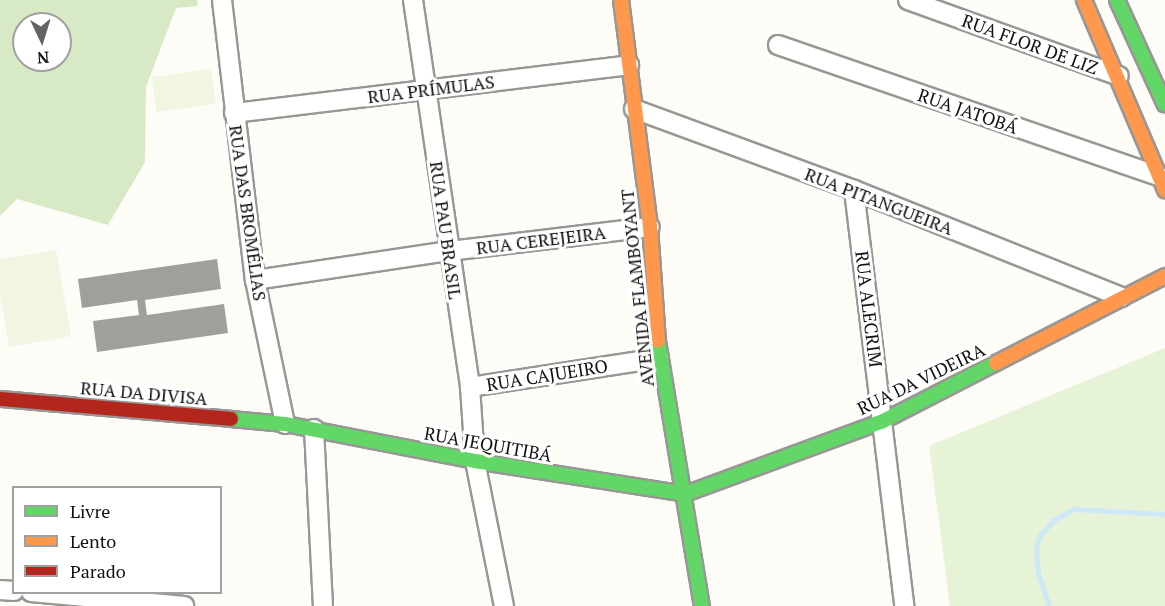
<!DOCTYPE html>
<meta charset="utf-8">
<style>
body{margin:0}
#map{position:relative;width:1165px;height:606px;overflow:hidden;background:#fdfcf7;font-family:"PT Serif",serif}
div>[style]{position:absolute}
[style*='--x']{left:calc(var(--x)*1px);top:calc(var(--y)*1px);width:calc(var(--w)*1px);rotate:calc(var(--a)*1deg)}
.green>*{inset:0;background:#e7f3d7}
.forest>*{inset:0;background:#d8eac5}
.pitch>*{inset:0;background:#f0f6e1;transform-origin:0 0}
.stream>*{height:5px;margin:-2.5px;padding:0 2.5px;transform-origin:2.5px;border-radius:2.5px;background:#cde8f7}
.building>*{inset:0;background:#a19f9c}
.roads{filter:drop-shadow(2px 0 #979795) drop-shadow(-2px 0 #979795) drop-shadow(0 2px #979795) drop-shadow(0 -2px #979795)}
.street>*{height:18px;margin:-9px;padding:0 9px;transform-origin:9px;border-radius:9px;background:#fffffe}
.fast>*{height:14px;margin:-7px;padding:0 7px;transform-origin:7px;border-radius:7px;background:#63d668}
.slow>*{height:14px;margin:-7px;padding:0 7px;transform-origin:7px;border-radius:7px;background:#ff974d}
.jam>*{height:14px;margin:-7px;padding:0 7px;transform-origin:7px;border-radius:7px;background:#b3261e}
span{translate:-50% -50%;white-space:nowrap;text-align:center;line-height:1.15;-webkit-text-stroke:6px #fff;paint-order:stroke}
.street-label{font-size:18px;color:#111}
.legend{position:absolute;left:12px;top:486px;width:210px;height:108px;box-sizing:border-box;background:#fff;border:2px solid #a0a0a0;margin:0;padding:8px 10px;list-style:none;font-size:18px;color:#111}
.legend li{display:flex;align-items:center;gap:12px;height:30px}
.legend b{width:30px;border:2px solid #a0a0a0}
.north{position:absolute;left:12px;top:12px;width:60px;height:60px;box-sizing:border-box;background:#fff;border:2px solid #a0a0a0;border-radius:50%;rotate:176deg;font-size:16px;font-weight:700;line-height:24px;text-align:center;color:#111}
.north::after{content:'';display:block;margin:auto;width:21px;height:27px;background:#646362;clip-path:polygon(50% 0,100% 100%,50% 72%,0 100%)}
</style>
<div id="map">
<div class="green">
<div style="clip-path:polygon(1165px 348px,1165px 606px,950px 606px,929px 446px)"></div>
</div>
<div class="forest">
<div style="clip-path:polygon(evenodd,0 0,197px 0,198px 6px,176px 8px,146px 87px,145px 162px,108px 225px,17px 199px,0 216px,0 0,24px 24px,60px 24px,60px 60px,24px 60px,24px 24px)"></div>
</div>
<div class="pitch">
<div style="left:211px;top:69px;width:35px;height:60px;rotate:82deg"></div>
<div style="clip-path:polygon(56px 250px,71px 336px,9px 347px,0 295px,0 259px)"></div>
</div>
<div class="stream">
<div style="--x:1049;--y:606;--w:34;--a:-109"></div>
<div style="--x:1038;--y:574;--w:26;--a:-94"></div>
<div style="--x:1036;--y:548;--w:14;--a:-73"></div>
<div style="--x:1040;--y:535;--w:21;--a:-47"></div>
<div style="--x:1054;--y:520;--w:22;--a:-30"></div>
<div style="--x:1073;--y:509;--w:92;--a:3.1"></div>
</div>
<div class="building">
<div style="clip-path:polygon(217px 259px,221px 289px,145px 300px,147px 315px,224px 304px,228px 333px,97px 352px,93px 321px,139px 315px,137px 300px,82px 308px,78px 279px)"></div>
</div>
<div class="roads">
<div class="street">
<div style="--x:222;--y:0;--w:282;--a:83.3"></div>
<div style="--x:255;--y:280;--w:147;--a:78.2"></div>
<div style="--x:413;--y:0;--w:391;--a:81.6"></div>
<div style="--x:470;--y:387;--w:74;--a:86.1"></div>
<div style="--x:475;--y:461;--w:148;--a:78.7"></div>
<div style="--x:908;--y:0;--w:224;--a:19.8"></div>
<div style="--x:778;--y:45;--w:403;--a:19"></div>
<div style="--x:634;--y:109;--w:234;--a:20.2"></div>
<div style="--x:854;--y:190;--w:288;--a:21.8"></div>
<div style="--x:234;--y:113;--w:398;--a:-6.9"></div>
<div style="--x:854;--y:190;--w:419;--a:83.1"></div>
<div style="--x:255;--y:280;--w:196;--a:-8.5"></div>
<div style="--x:449;--y:251;--w:202;--a:-6.8"></div>
<div style="--x:470;--y:387;--w:191;--a:-8.7"></div>
<div style="--x:314;--y:429;--w:177;--a:87.1"></div>
<div style="--x:0;--y:590;--w:14;--a:4"></div>
<div style="--x:31;--y:592;--w:154;--a:5.2"></div>
</div>
<div class="fast">
<div style="--x:1117;--y:0;--w:115;--a:65.4"></div>
<div style="--x:658;--y:341;--w:269;--a:80.6"></div>
<div style="--x:231;--y:419;--w:54;--a:5.3"></div>
<div style="--x:285;--y:424;--w:194;--a:11"></div>
<div style="--x:475;--y:461;--w:213;--a:8.9"></div>
<div style="--x:685;--y:494;--w:211;--a:-20.2"></div>
<div style="--x:883;--y:421;--w:127;--a:-27.2"></div>
</div>
<div class="slow">
<div style="--x:621;--y:0;--w:229;--a:82.7"></div>
<div style="--x:650;--y:227;--w:114;--a:86"></div>
<div style="--x:1084;--y:0;--w:207;--a:66.9"></div>
<div style="--x:996;--y:363;--w:190;--a:-27.2"></div>
</div>
<div class="jam">
<div style="--x:0;--y:399;--w:232;--a:4.9"></div>
</div>
</div>
<div class="street-label">
<span style="left:1030px;top:44px;rotate:20deg">RUA FLOR DE LIZ</span>
<span style="left:431px;top:89px;rotate:-7deg">RUA PRÍMULAS</span>
<span style="left:968px;top:111px;rotate:19deg">RUA JATOBÁ</span>
<span style="left:879px;top:201px;rotate:21deg">RUA PITANGUEIRA</span>
<span style="left:248px;top:213px;rotate:82deg">RUA DAS BROMÉLIAS</span>
<span style="left:446px;top:230px;rotate:82deg">RUA PAU BRASIL</span>
<span style="left:541px;top:240px;rotate:-7deg">RUA CEREJEIRA</span>
<span style="left:637px;top:288px;rotate:-96deg">AVENIDA FLAMBOYANT</span>
<span style="left:869px;top:309px;rotate:83deg">RUA ALECRIM</span>
<span style="left:547px;top:375px;rotate:-9deg">RUA CAJUEIRO</span>
<span style="left:921px;top:379px;rotate:-26deg">RUA DA VIDEIRA</span>
<span style="left:144px;top:393px;rotate:5deg">RUA DA DIVISA</span>
<span style="left:488px;top:444px;rotate:10deg">RUA JEQUITIBÁ</span>
</div>
<ul class="legend">
<li><b style="height:8px;background:#63d668"></b>Livre</li>
<li><b style="height:8px;background:#ff974d"></b>Lento</li>
<li><b style="height:8px;background:#b3261e"></b>Parado</li>
</ul>
<div class="north">N</div>
</div>
